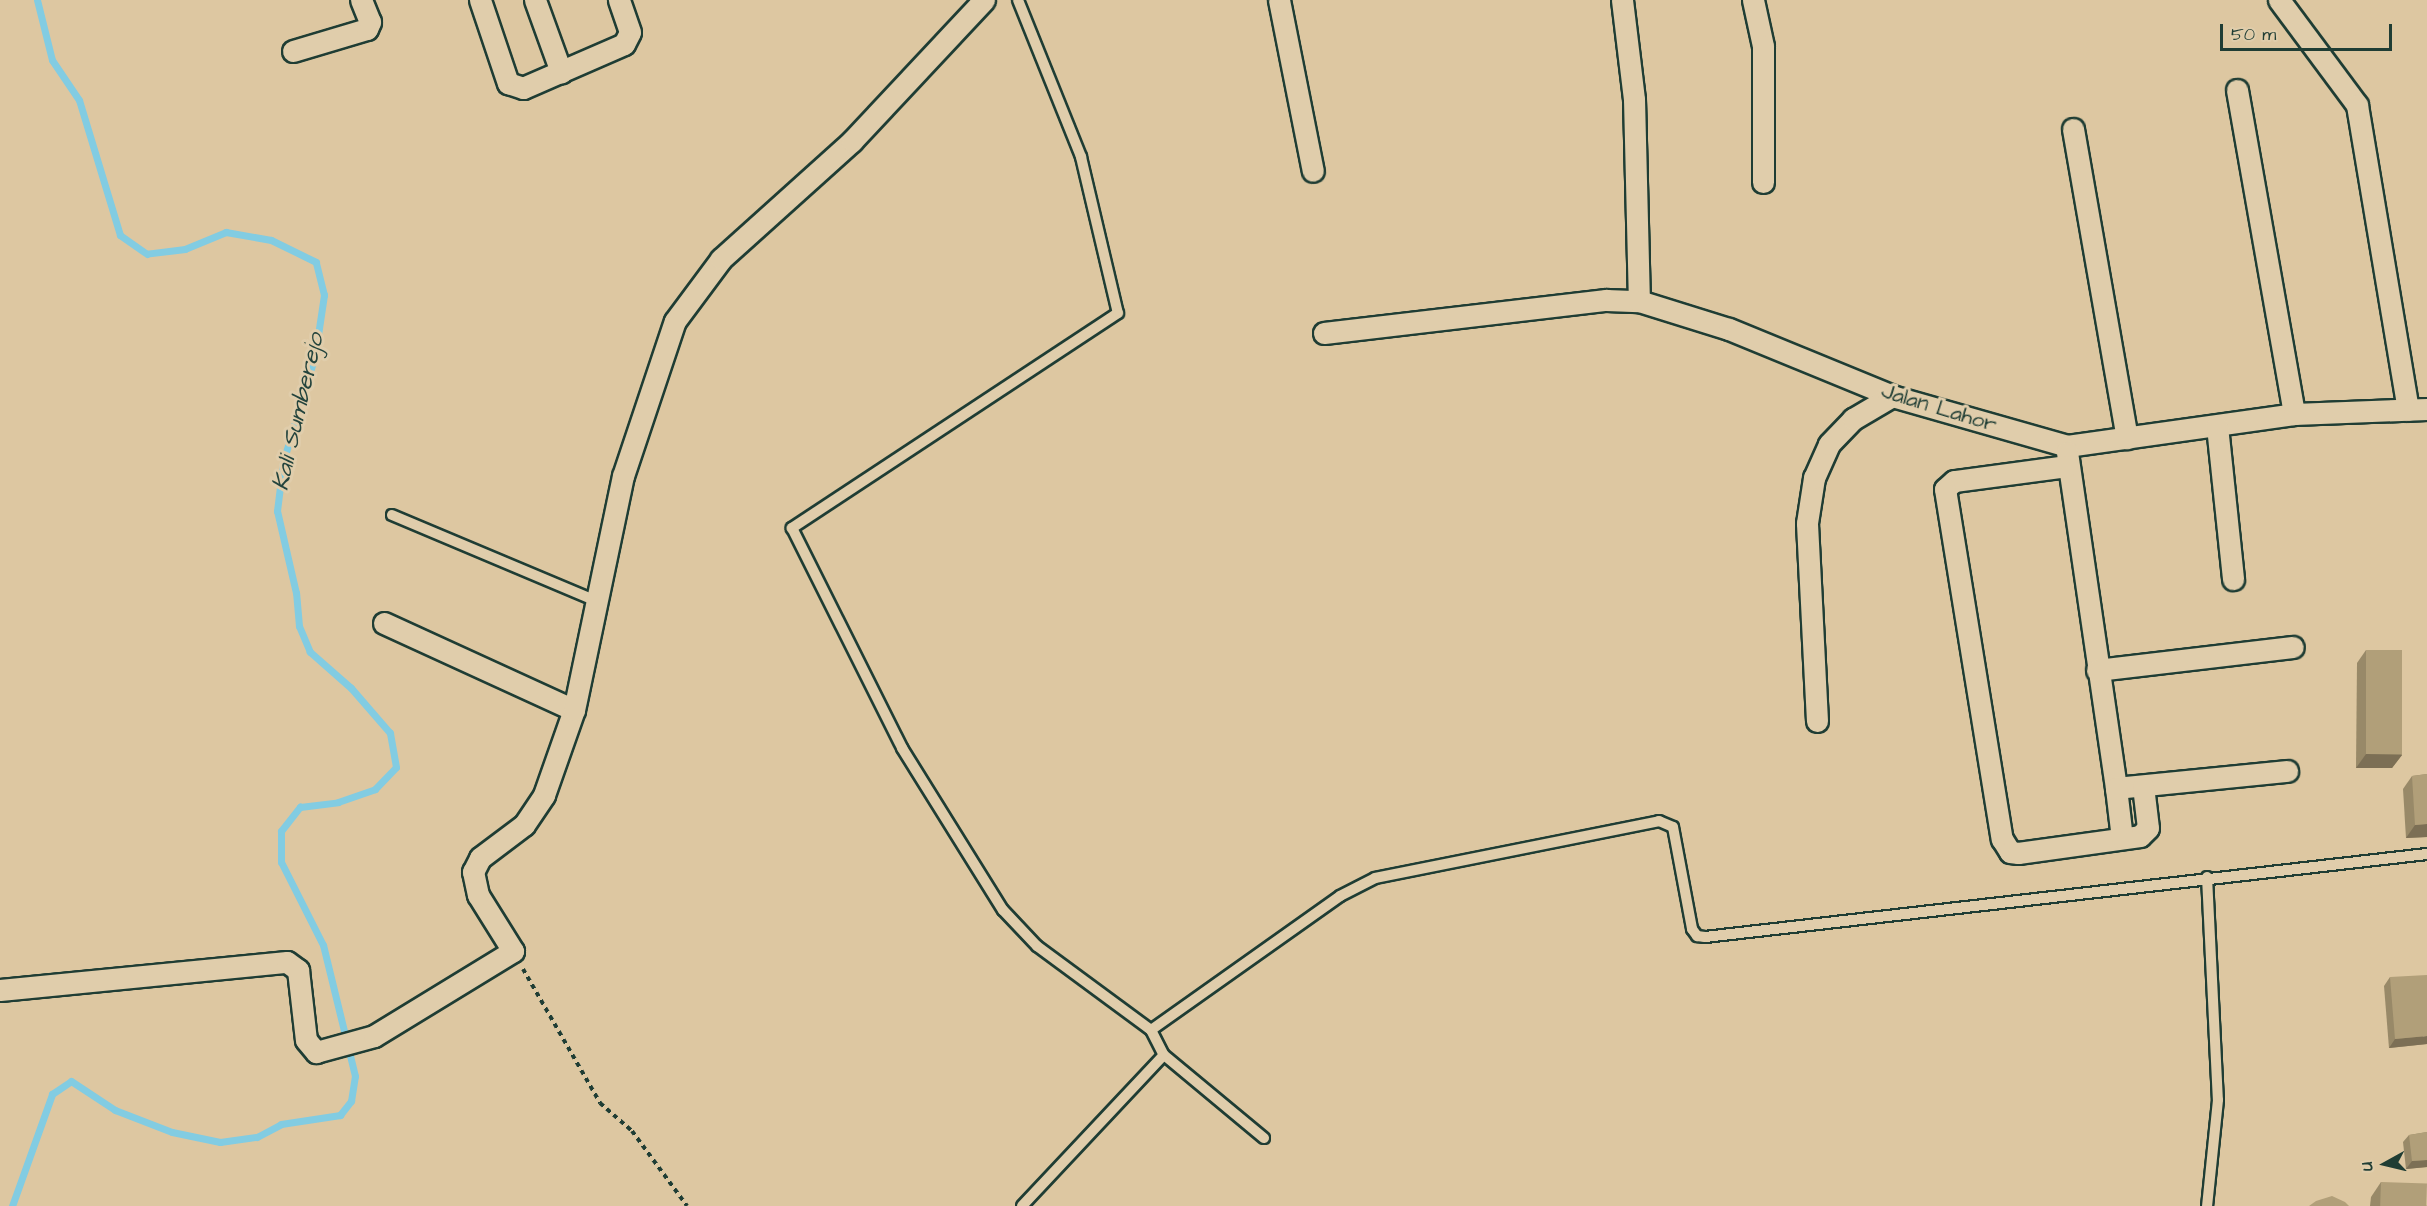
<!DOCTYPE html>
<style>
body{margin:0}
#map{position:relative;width:2427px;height:1206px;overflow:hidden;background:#ddc7a1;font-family:"Architects Daughter",sans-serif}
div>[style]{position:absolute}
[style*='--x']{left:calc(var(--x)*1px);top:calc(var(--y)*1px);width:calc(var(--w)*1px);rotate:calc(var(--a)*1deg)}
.stream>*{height:7px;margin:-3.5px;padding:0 3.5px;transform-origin:3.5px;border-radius:3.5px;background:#82cce2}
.path>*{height:4px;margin-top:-2px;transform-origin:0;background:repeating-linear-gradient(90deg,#1f3d34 0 4.5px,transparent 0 9px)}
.roads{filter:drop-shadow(2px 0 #1f3d34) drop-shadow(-2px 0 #1f3d34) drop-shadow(0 2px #1f3d34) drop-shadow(0 -2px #1f3d34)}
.service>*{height:10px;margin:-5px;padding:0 5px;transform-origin:5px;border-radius:5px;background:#e0cdab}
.minor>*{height:21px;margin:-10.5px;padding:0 10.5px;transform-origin:10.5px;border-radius:10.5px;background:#e0cdab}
.wall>*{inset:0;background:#988968}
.shaded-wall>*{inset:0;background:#7c6f55}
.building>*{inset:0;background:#b19f79;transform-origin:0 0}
span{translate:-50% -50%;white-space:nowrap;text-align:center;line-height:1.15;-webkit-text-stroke:6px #e0cdab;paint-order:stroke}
.street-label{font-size:22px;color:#1f3d34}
.water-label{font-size:24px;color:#24443d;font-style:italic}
.north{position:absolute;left:2355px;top:1134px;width:60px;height:60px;-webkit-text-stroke:4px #e0cdab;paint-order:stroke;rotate:262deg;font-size:16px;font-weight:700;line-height:24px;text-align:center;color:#1f3d34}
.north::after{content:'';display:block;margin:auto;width:21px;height:27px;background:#1f3d34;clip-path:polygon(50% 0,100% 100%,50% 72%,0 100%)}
.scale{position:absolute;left:2220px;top:24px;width:172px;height:27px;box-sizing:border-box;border:3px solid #1f3d34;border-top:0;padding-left:8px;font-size:18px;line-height:21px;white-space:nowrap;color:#1f3d34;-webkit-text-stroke:4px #e0cdab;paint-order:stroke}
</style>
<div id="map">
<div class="stream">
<div style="--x:12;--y:1206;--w:119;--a:-70.3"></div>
<div style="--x:52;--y:1094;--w:23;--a:-34"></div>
<div style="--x:71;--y:1081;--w:53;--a:33.4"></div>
<div style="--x:115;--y:1110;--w:61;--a:21.1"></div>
<div style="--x:172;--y:1132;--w:49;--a:11.8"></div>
<div style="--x:220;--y:1142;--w:37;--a:-8"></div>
<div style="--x:257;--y:1137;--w:27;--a:-28"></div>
<div style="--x:281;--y:1124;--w:60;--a:-8.7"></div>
<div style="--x:340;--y:1115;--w:18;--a:-52"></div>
<div style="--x:351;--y:1101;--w:25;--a:-81"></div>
<div style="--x:355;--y:1076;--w:135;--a:-103.7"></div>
<div style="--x:323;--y:945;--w:93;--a:-116.8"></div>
<div style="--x:281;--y:862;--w:31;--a:-90"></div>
<div style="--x:281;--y:831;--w:31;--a:-52"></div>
<div style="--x:300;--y:807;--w:38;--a:-7"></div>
<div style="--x:338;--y:802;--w:39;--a:-19"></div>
<div style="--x:375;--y:789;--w:30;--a:-46"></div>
<div style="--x:396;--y:767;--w:35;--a:-100"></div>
<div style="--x:390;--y:733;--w:60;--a:-130.9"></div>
<div style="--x:351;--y:688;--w:55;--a:-138.7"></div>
<div style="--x:310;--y:652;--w:28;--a:-113"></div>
<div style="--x:299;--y:626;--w:33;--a:-95"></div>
<div style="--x:296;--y:593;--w:84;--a:-103"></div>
<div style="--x:277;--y:511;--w:49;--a:-83"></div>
<div style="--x:283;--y:462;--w:112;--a:-73.3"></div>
<div style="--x:315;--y:355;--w:61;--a:-81.5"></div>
<div style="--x:324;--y:295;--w:34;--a:-104"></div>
<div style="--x:316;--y:262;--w:50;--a:-153.9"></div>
<div style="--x:271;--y:240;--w:46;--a:-169.9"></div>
<div style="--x:226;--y:232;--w:44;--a:157.5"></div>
<div style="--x:185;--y:249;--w:38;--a:173"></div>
<div style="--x:147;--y:254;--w:33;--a:-145"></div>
<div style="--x:120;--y:235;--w:141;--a:-106.9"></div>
<div style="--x:79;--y:100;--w:48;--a:-124"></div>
<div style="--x:52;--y:60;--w:62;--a:-104"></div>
</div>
<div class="path">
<div style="--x:523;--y:969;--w:155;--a:60.1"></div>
<div style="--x:600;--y:1103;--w:43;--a:41.2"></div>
<div style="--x:632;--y:1131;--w:93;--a:53.7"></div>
</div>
<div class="roads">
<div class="service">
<div style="--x:1018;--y:0;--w:169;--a:68.1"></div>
<div style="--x:1081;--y:157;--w:160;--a:76.7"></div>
<div style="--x:1118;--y:313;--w:391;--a:146.6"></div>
<div style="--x:792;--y:528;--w:246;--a:63.4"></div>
<div style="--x:902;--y:748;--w:191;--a:58.1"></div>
<div style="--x:1003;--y:910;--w:50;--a:46.6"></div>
<div style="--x:1037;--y:946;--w:142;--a:36.4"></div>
<div style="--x:1151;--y:1030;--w:28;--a:63"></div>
<div style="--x:1164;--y:1055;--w:130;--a:39.7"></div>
<div style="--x:392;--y:515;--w:222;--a:22.8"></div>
<div style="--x:2207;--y:877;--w:223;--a:87.2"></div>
<div style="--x:2218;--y:1100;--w:107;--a:95.9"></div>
<div style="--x:1151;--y:1030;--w:232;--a:-35.3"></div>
<div style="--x:1340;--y:896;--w:39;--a:-27"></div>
<div style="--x:1375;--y:878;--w:290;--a:-11.3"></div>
<div style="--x:1659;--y:821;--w:15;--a:23"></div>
<div style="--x:1673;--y:827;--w:104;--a:79.4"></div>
<div style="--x:1692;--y:929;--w:9;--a:54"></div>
<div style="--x:1697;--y:936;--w:8;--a:7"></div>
<div style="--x:1705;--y:937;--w:727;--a:-6.56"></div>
<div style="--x:1022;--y:1206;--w:207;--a:-46.8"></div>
</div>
<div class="minor">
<div style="--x:480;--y:0;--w:88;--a:71.4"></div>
<div style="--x:508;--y:83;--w:16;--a:18"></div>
<div style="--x:523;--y:88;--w:110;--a:-23.5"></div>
<div style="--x:624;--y:44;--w:13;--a:-63"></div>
<div style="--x:630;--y:32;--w:34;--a:-109"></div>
<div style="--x:535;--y:0;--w:77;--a:70.1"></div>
<div style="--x:1279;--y:0;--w:174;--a:78.8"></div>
<div style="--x:1622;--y:0;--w:100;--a:83.1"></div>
<div style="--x:1634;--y:99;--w:202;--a:88.6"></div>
<div style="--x:1753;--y:0;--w:47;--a:77.7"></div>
<div style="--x:1763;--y:46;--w:136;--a:90"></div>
<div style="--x:2279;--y:0;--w:131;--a:53.4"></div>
<div style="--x:2357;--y:105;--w:309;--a:80.5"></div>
<div style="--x:293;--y:51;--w:77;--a:-16.6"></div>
<div style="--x:367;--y:29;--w:8;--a:-67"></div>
<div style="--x:370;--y:22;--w:24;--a:-112"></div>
<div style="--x:2237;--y:90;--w:329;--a:80"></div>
<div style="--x:2073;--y:129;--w:314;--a:80.1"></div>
<div style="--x:1324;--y:333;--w:284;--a:-6.7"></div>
<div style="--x:1606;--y:300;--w:33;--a:2"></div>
<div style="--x:1639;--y:301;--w:94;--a:17.3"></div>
<div style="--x:1729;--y:329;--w:176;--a:22.3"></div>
<div style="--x:1892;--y:396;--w:182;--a:15.9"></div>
<div style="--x:2067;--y:446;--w:229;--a:-8"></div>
<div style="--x:2294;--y:414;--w:133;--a:-2.2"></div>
<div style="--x:2217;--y:426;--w:154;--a:84"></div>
<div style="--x:2067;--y:452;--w:340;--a:81.7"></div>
<div style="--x:2116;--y:788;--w:172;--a:-5.7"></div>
<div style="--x:2067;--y:466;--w:114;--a:172.4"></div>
<div style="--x:1954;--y:481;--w:12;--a:138"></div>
<div style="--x:1945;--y:489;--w:355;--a:80.8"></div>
<div style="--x:2002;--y:839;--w:15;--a:58"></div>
<div style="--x:2010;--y:852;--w:8;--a:7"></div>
<div style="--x:2018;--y:853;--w:123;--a:-7.9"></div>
<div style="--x:2140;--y:836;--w:11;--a:-45"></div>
<div style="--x:2148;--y:828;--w:42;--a:-96.8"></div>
<div style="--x:384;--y:623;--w:209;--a:24.6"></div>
<div style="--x:2097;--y:670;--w:197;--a:-6.7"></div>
<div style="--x:1817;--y:721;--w:198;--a:-92.9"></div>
<div style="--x:1807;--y:523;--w:46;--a:-81.2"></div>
<div style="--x:1814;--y:478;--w:37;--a:-66"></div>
<div style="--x:1829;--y:444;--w:35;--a:-46"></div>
<div style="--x:1853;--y:419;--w:45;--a:-30.5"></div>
<div style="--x:2116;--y:788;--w:50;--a:83.2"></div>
<div style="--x:0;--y:990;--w:288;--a:-5.6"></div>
<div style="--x:287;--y:962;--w:14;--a:36"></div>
<div style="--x:298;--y:970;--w:70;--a:83.5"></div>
<div style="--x:306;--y:1040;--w:16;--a:50"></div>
<div style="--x:316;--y:1052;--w:60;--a:-15.4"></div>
<div style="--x:374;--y:1036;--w:163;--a:-31.4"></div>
<div style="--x:513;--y:951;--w:66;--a:-122"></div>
<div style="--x:478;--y:895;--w:24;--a:-102"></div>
<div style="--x:473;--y:872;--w:16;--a:-63"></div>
<div style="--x:480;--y:858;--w:55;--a:-36.9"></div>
<div style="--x:524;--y:825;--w:36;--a:-56"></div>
<div style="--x:544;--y:795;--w:90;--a:-70.6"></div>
<div style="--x:574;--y:710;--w:239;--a:-78.2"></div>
<div style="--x:623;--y:476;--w:163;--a:-71.5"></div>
<div style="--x:675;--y:321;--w:77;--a:-53.4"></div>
<div style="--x:721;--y:259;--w:176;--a:-42"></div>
<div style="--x:852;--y:141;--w:193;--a:-46.9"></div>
</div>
</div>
<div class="wall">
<div style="clip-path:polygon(2366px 650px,2402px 755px,2392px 768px,2356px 768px,2357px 663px)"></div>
<div style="clip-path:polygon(2427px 774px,2427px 837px,2406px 838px,2403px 789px,2412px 776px)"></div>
<div style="clip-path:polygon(2390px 977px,2427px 1044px,2389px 1048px,2384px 986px)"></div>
<div style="clip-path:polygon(2427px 1132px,2427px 1167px,2406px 1169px,2403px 1142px,2409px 1135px)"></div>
<div style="clip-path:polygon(2381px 1182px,2427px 1206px,2370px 1206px,2371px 1197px)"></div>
</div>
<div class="shaded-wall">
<div style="clip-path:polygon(2366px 754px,2402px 755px,2392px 768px,2356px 768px)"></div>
<div style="clip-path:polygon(2427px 824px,2427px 837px,2406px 838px,2415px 825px)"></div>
<div style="clip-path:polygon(2427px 1036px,2427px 1044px,2389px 1048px,2395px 1039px)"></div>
<div style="clip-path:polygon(2427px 1160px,2427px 1167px,2406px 1169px,2412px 1161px)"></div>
</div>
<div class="building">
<div style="left:2366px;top:650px;width:36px;height:104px"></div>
<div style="clip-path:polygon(2427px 774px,2427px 824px,2415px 825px,2412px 776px)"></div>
<div style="clip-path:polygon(2427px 975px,2427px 1036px,2395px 1039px,2390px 977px)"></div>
<div style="clip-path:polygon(2427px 1132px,2427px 1160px,2412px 1161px,2409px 1135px)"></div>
<div style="left:2381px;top:1182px;width:46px;height:24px;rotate:2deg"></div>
<div style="clip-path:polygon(2332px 1196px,2345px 1202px,2349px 1206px,2309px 1206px,2316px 1201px)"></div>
</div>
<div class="street-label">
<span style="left:1939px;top:408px;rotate:17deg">Jalan Lahor</span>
</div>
<div class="water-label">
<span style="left:299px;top:412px;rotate:-77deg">Kali Sumberejo</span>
</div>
<div class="north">U</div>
<div class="scale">50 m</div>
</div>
